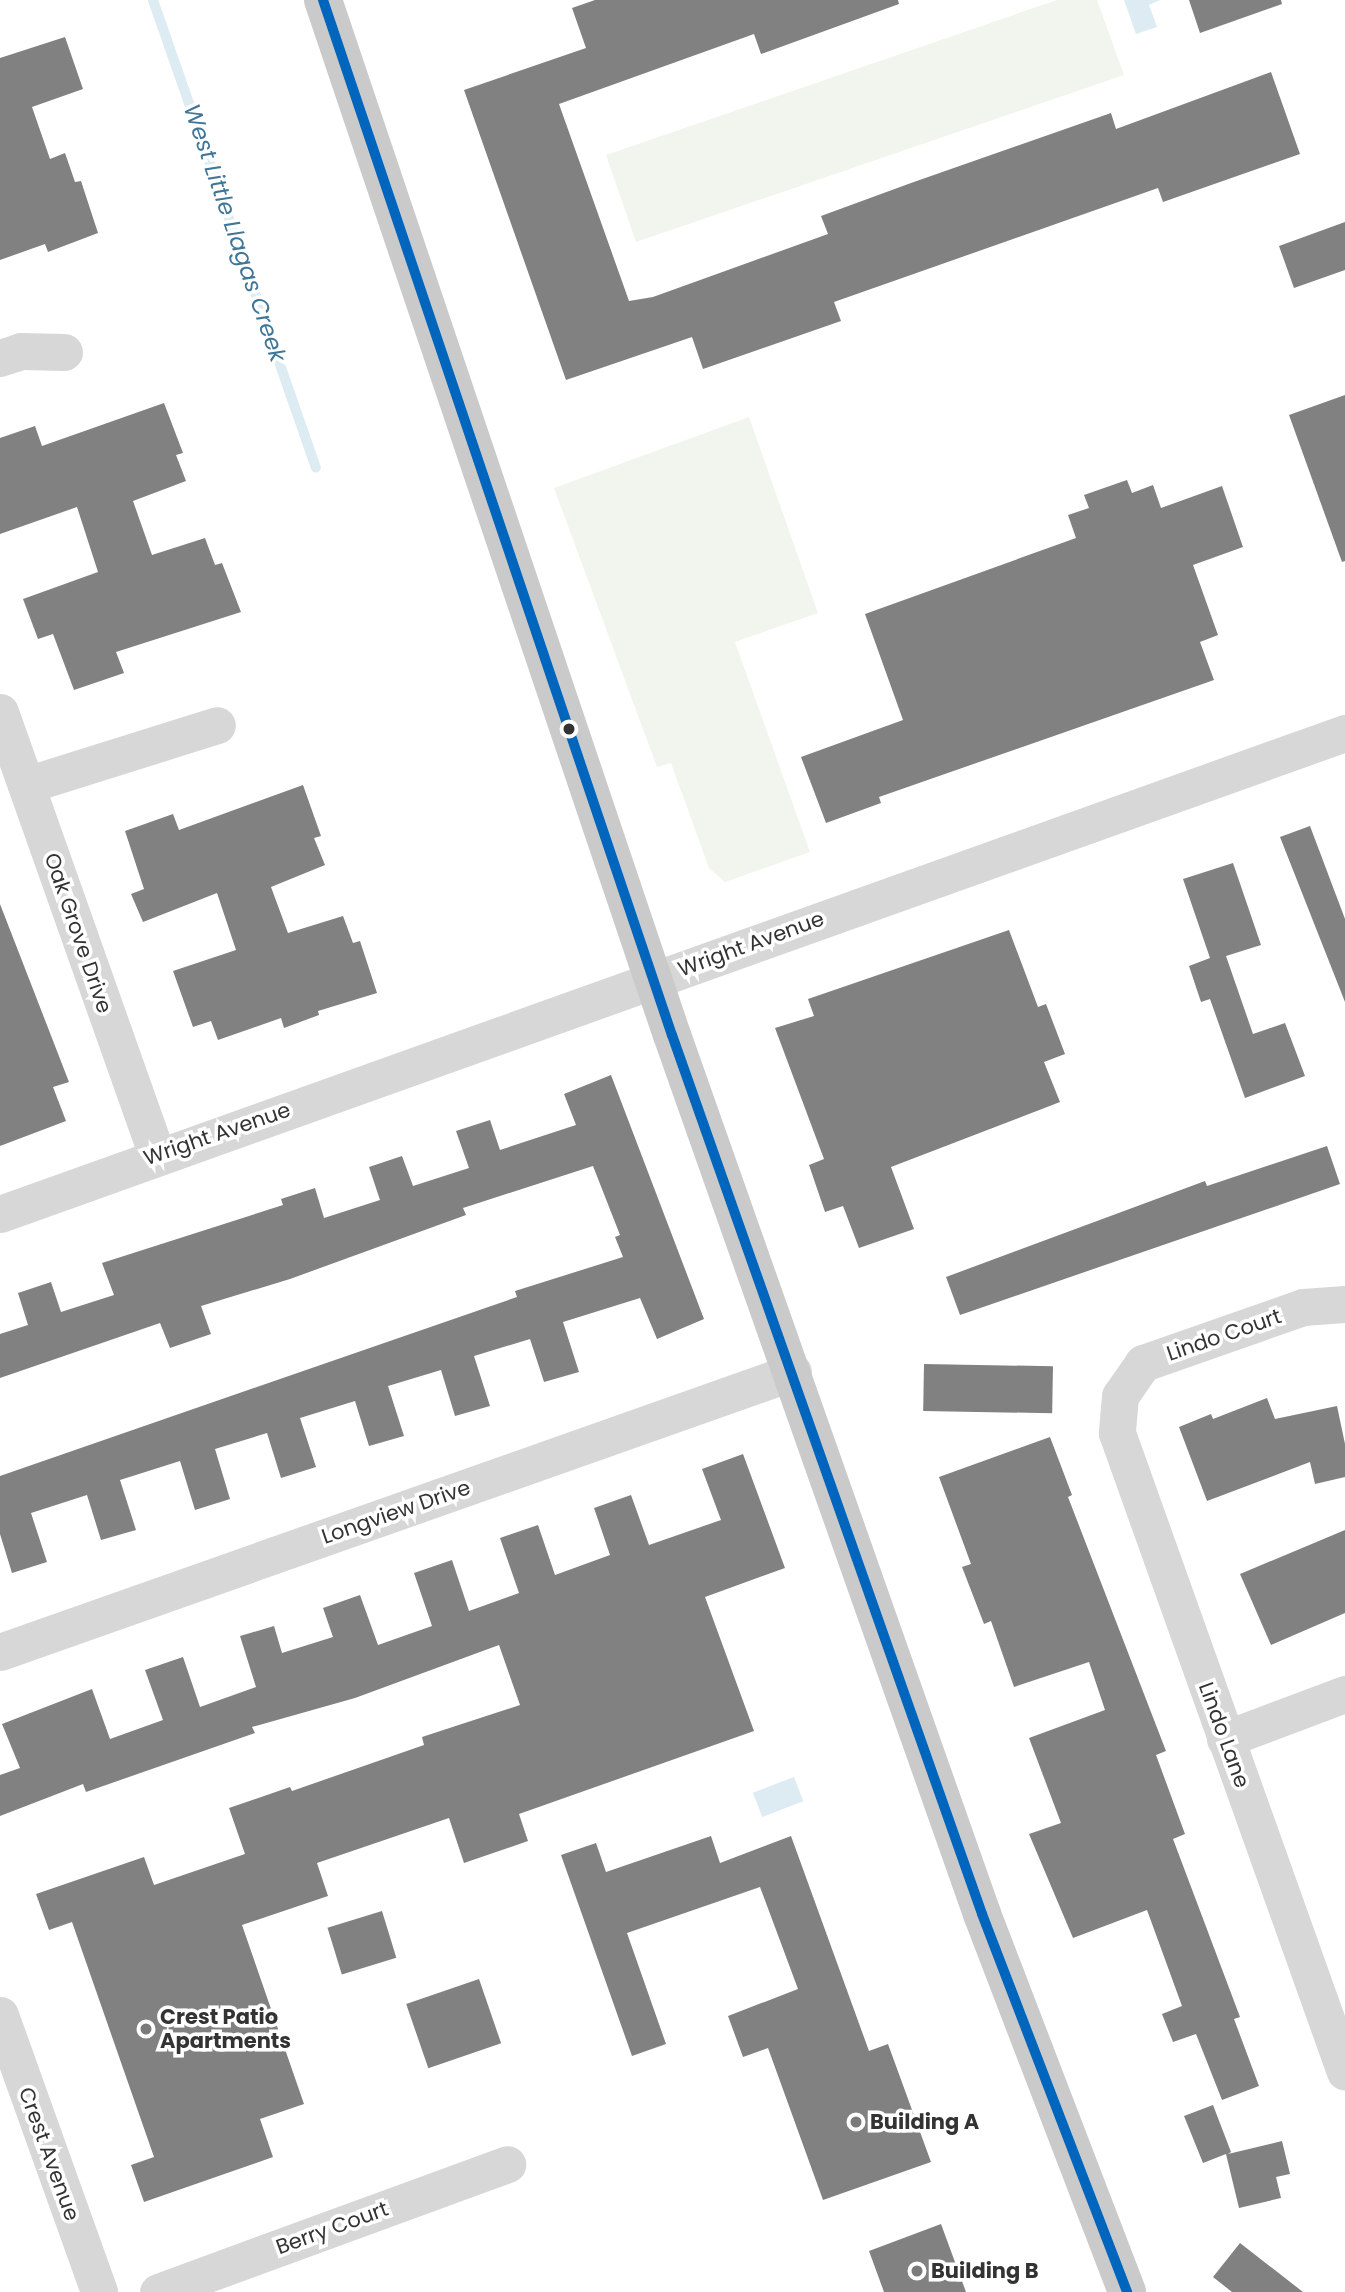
<!DOCTYPE html>
<style>
body{margin:0}
#map{position:relative;width:1345px;height:2292px;overflow:hidden;background:#fff;font-family:Poppins,sans-serif}
div>[style]{position:absolute}
[style*='--x']{left:calc(var(--x)*1px);top:calc(var(--y)*1px);width:calc(var(--w)*1px);rotate:calc(var(--a)*1deg)}
.green>*{inset:0;background:#f1f5ed}
.water>*{inset:0;background:#ddebf3;transform-origin:0 0}
.stream>*{height:10px;margin:-5px;padding:0 5px;transform-origin:5px;border-radius:5px;background:#ddebf3}
.building>*{inset:0;background:#818181;transform-origin:0 0}
.minor>*{height:37px;margin:-18.5px;padding:0 18.5px;transform-origin:18.5px;border-radius:18.5px;background:#d7d7d7}
.major>*{height:38px;margin:-19px;padding:0 19px;transform-origin:19px;border-radius:19px;background:#cacaca}
.bus-1>*{height:10px;margin:-5px;padding:0 5px;transform-origin:5px;border-radius:5px;background:#0065bd}
.dots>*{width:19px;height:19px;translate:-50% -50%;box-sizing:border-box;border:4px solid #fff;border-radius:50%}
span{translate:-50% -50%;white-space:nowrap;text-align:center;line-height:1.15;-webkit-text-stroke:7px #fff;paint-order:stroke}
.street-label{font-size:21px;color:#333}
.poi-label{font-size:21px;color:#333;font-weight:700}
.left{translate:0 -50%;text-align:left}
.water-label{font-size:23px;color:#3f7597;font-style:italic}
</style>
<div id="map">
<div class="green">
<div style="clip-path:polygon(1057px 0,1097px 0,1124px 75px,636px 242px,606px 155px)"></div>
<div style="clip-path:polygon(749px 417px,818px 613px,735px 642px,810px 852px,725px 882px,709px 868px,671px 763px,657px 767px,554px 488px)"></div>
</div>
<div class="water">
<div style="clip-path:polygon(1124px 0,1160px 0,1149px 5px,1157px 27px,1136px 34px)"></div>
<div style="left:794px;top:1777px;width:26px;height:44px;rotate:69deg"></div>
</div>
<div class="stream">
<div style="--x:153;--y:0;--w:495;--a:70.8"></div>
</div>
<div class="building">
<div style="clip-path:polygon(595px 0,898px 0,899px 4px,761px 54px,754px 34px,559px 104px,629px 301px,653px 297px,828px 234px,821px 216px,911px 183px,1111px 113px,1116px 129px,1271px 72px,1300px 154px,1163px 202px,1158px 188px,834px 302px,841px 321px,703px 369px,692px 337px,566px 380px,464px 90px,586px 48px,572px 8px)"></div>
<div style="clip-path:polygon(1189px 0,1281px 0,1282px 4px,1200px 33px)"></div>
<div style="clip-path:polygon(65px 37px,83px 89px,32px 107px,50px 159px,65px 153px,75px 182px,81px 181px,98px 233px,48px 252px,45px 244px,0 260px,0 58px)"></div>
<div style="clip-path:polygon(1345px 222px,1345px 270px,1294px 288px,1279px 246px)"></div>
<div style="clip-path:polygon(1345px 395px,1345px 561px,1342px 562px,1289px 415px)"></div>
<div style="clip-path:polygon(164px 403px,183px 453px,176px 455px,186px 481px,133px 501px,152px 555px,205px 538px,215px 565px,222px 563px,241px 612px,116px 652px,124px 673px,74px 690px,53px 634px,38px 639px,23px 599px,98px 572px,77px 507px,0 534px,0 438px,35px 426px,42px 446px)"></div>
<div style="clip-path:polygon(1127px 480px,1132px 493px,1153px 485px,1161px 508px,1222px 486px,1243px 547px,1193px 565px,1218px 635px,1200px 642px,1214px 680px,879px 797px,881px 803px,826px 823px,801px 757px,903px 720px,865px 614px,1076px 538px,1068px 515px,1089px 508px,1084px 495px)"></div>
<div style="clip-path:polygon(303px 785px,321px 836px,314px 838px,325px 865px,271px 887px,288px 933px,343px 916px,353px 943px,360px 941px,377px 993px,318px 1011px,319px 1015px,284px 1028px,281px 1018px,218px 1040px,211px 1021px,193px 1027px,173px 971px,236px 950px,217px 893px,143px 922px,131px 894px,144px 889px,125px 831px,173px 814px,179px 830px)"></div>
<div style="clip-path:polygon(1310px 826px,1345px 919px,1345px 1002px,1280px 837px)"></div>
<div style="clip-path:polygon(1233px 863px,1261px 945px,1226px 956px,1253px 1034px,1285px 1023px,1305px 1076px,1245px 1098px,1210px 999px,1201px 1002px,1189px 966px,1210px 958px,1183px 879px)"></div>
<div style="clip-path:polygon(0 904px,69px 1082px,53px 1087px,66px 1121px,0 1146px)"></div>
<div style="clip-path:polygon(1009px 930px,1038px 1007px,1046px 1004px,1065px 1054px,1044px 1062px,1060px 1102px,891px 1167px,914px 1229px,859px 1248px,843px 1206px,825px 1212px,809px 1165px,824px 1159px,775px 1028px,814px 1016px,808px 999px)"></div>
<div style="clip-path:polygon(611px 1075px,704px 1319px,657px 1339px,640px 1298px,563px 1322px,579px 1372px,544px 1382px,530px 1339px,474px 1356px,490px 1406px,455px 1416px,441px 1370px,388px 1386px,404px 1436px,369px 1446px,355px 1401px,300px 1418px,316px 1467px,281px 1478px,267px 1433px,215px 1449px,230px 1499px,195px 1510px,180px 1461px,120px 1480px,136px 1530px,101px 1540px,87px 1495px,31px 1513px,47px 1562px,12px 1573px,0 1534px,0 1476px,517px 1297px,515px 1291px,623px 1257px,615px 1237px,620px 1235px,593px 1166px,463px 1208px,466px 1215px,290px 1279px,201px 1306px,211px 1334px,170px 1348px,160px 1323px,0 1378px,0 1334px,28px 1325px,18px 1293px,51px 1282px,61px 1312px,114px 1295px,102px 1263px,283px 1205px,281px 1199px,315px 1188px,324px 1218px,380px 1200px,369px 1167px,402px 1156px,413px 1186px,469px 1168px,456px 1131px,490px 1120px,500px 1150px,576px 1125px,564px 1094px)"></div>
<div style="clip-path:polygon(1327px 1146px,1340px 1184px,960px 1315px,946px 1277px,1205px 1181px,1207px 1186px)"></div>
<div style="left:924px;top:1364px;width:129px;height:47px;rotate:1deg"></div>
<div style="clip-path:polygon(1267px 1398px,1275px 1419px,1337px 1406px,1345px 1444px,1345px 1477px,1315px 1484px,1310px 1462px,1207px 1501px,1179px 1427px,1211px 1414px,1213px 1419px)"></div>
<div style="clip-path:polygon(1050px 1437px,1072px 1495px,1068px 1497px,1166px 1751px,1156px 1755px,1185px 1834px,1173px 1839px,1240px 2017px,1234px 2019px,1259px 2086px,1222px 2100px,1196px 2034px,1173px 2042px,1162px 2014px,1182px 2006px,1147px 1910px,1073px 1938px,1029px 1834px,1061px 1823px,1029px 1738px,1105px 1710px,1089px 1662px,1014px 1687px,991px 1621px,984px 1624px,962px 1567px,971px 1564px,939px 1477px)"></div>
<div style="clip-path:polygon(743px 1454px,785px 1568px,705px 1597px,754px 1731px,519px 1814px,528px 1841px,464px 1863px,449px 1818px,317px 1863px,328px 1896px,242px 1925px,304px 2104px,260px 2119px,273px 2157px,144px 2202px,131px 2165px,154px 2157px,72px 1922px,49px 1930px,36px 1894px,144px 1857px,154px 1885px,245px 1854px,229px 1808px,290px 1787px,292px 1791px,424px 1745px,422px 1737px,520px 1705px,499px 1645px,355px 1698px,252px 1727px,255px 1733px,86px 1792px,83px 1784px,0 1816px,0 1775px,20px 1768px,2px 1724px,92px 1689px,110px 1739px,163px 1720px,145px 1670px,183px 1657px,200px 1707px,256px 1687px,240px 1636px,274px 1626px,282px 1653px,333px 1637px,323px 1608px,360px 1595px,378px 1645px,432px 1626px,414px 1573px,452px 1560px,469px 1611px,519px 1593px,500px 1538px,538px 1525px,555px 1575px,610px 1555px,594px 1508px,631px 1495px,649px 1545px,721px 1520px,702px 1469px)"></div>
<div style="clip-path:polygon(1345px 1530px,1345px 1613px,1271px 1645px,1240px 1574px)"></div>
<div style="clip-path:polygon(711px 1836px,720px 1863px,791px 1836px,869px 2051px,888px 2044px,931px 2162px,823px 2200px,768px 2048px,743px 2057px,728px 2016px,798px 1989px,760px 1887px,627px 1933px,666px 2044px,632px 2056px,561px 1855px,596px 1843px,606px 1872px)"></div>
<div style="left:382px;top:1911px;width:49px;height:57px;rotate:73deg"></div>
<div style="left:479px;top:1979px;width:68px;height:77px;rotate:71deg"></div>
<div style="clip-path:polygon(1213px 2105px,1231px 2152px,1228px 2154px,1282px 2141px,1290px 2174px,1276px 2177px,1281px 2198px,1239px 2208px,1226px 2154px,1203px 2163px,1184px 2116px)"></div>
<div style="clip-path:polygon(941px 2224px,966px 2292px,884px 2292px,869px 2251px)"></div>
<div style="clip-path:polygon(1240px 2243px,1303px 2292px,1232px 2292px,1213px 2277px)"></div>
</div>
<div class="minor">
<div style="--x:0;--y:358;--w:22;--a:-18"></div>
<div style="--x:21;--y:351;--w:43;--a:1.3"></div>
<div style="--x:0;--y:712;--w:470;--a:70.5"></div>
<div style="--x:26;--y:785;--w:200;--a:-17.4"></div>
<div style="--x:0;--y:1214;--w:1428;--a:-19.68"></div>
<div style="--x:1345;--y:1304;--w:42;--a:175.9"></div>
<div style="--x:1303;--y:1307;--w:170;--a:160.7"></div>
<div style="--x:1143;--y:1363;--w:40;--a:124.9"></div>
<div style="--x:1120;--y:1396;--w:37;--a:95"></div>
<div style="--x:1117;--y:1433;--w:678;--a:70.36"></div>
<div style="--x:0;--y:1652;--w:841;--a:-19.45"></div>
<div style="--x:1225;--y:1739;--w:128;--a:-20.6"></div>
<div style="--x:0;--y:2015;--w:294;--a:70.3"></div>
<div style="--x:158;--y:2292;--w:372;--a:-20.1"></div>
</div>
<div class="major">
<div style="--x:323;--y:0;--w:1092;--a:71.37"></div>
<div style="--x:672;--y:1035;--w:932;--a:70.57"></div>
<div style="--x:982;--y:1914;--w:405;--a:69"></div>
</div>
<div class="bus-1">
<div style="--x:323;--y:0;--w:1092;--a:71.37"></div>
<div style="--x:672;--y:1035;--w:932;--a:70.57"></div>
<div style="--x:982;--y:1914;--w:405;--a:69"></div>
</div>
<div class="dots">
<div style="left:569px;top:729px;background:#333"></div>
<div style="left:146px;top:2029px;background:#7a7a7a"></div>
<div style="left:856px;top:2122px;background:#7a7a7a"></div>
<div style="left:917px;top:2271px;background:#7a7a7a"></div>
</div>
<div class="street-label">
<span style="left:78px;top:933px;rotate:71deg">Oak Grove Drive</span>
<span style="left:751px;top:944px;rotate:-20deg">Wright Avenue</span>
<span style="left:217px;top:1134px;rotate:-19deg">Wright Avenue</span>
<span style="left:1224px;top:1335px;rotate:-19deg">Lindo Court</span>
<span style="left:396px;top:1512px;rotate:-19deg">Longview Drive</span>
<span style="left:1224px;top:1735px;rotate:70deg">Lindo Lane</span>
<span style="left:49px;top:2154px;rotate:70deg">Crest Avenue</span>
<span style="left:332px;top:2228px;rotate:-20deg">Berry Court</span>
</div>
<div class="poi-label">
<span class="left" style="left:160px;top:2029px">Crest Patio<br>Apartments</span>
<span class="left" style="left:870px;top:2122px">Building A</span>
<span class="left" style="left:931px;top:2271px">Building B</span>
</div>
<div class="water-label">
<span style="left:235px;top:233px;rotate:71deg">West Little Llagas Creek</span>
</div>
</div>
